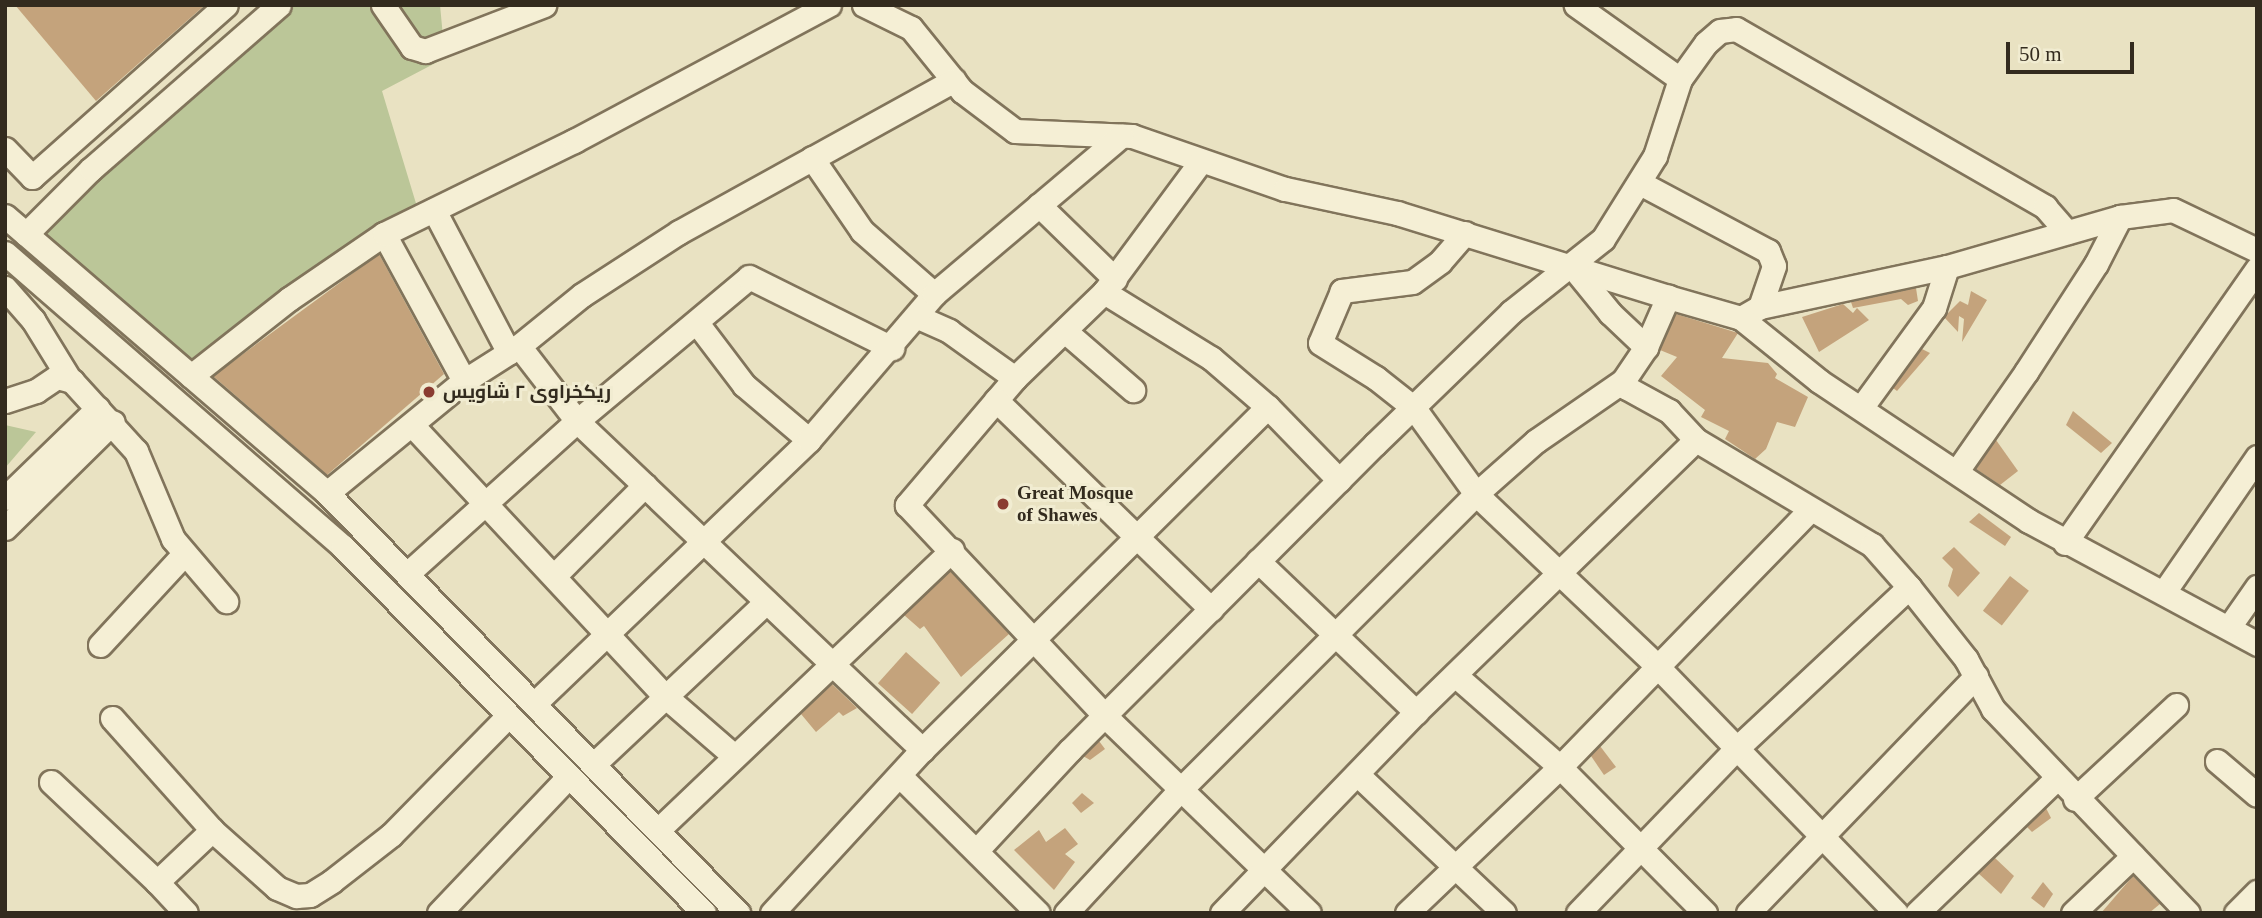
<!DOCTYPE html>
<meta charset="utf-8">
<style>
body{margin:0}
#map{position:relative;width:2262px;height:918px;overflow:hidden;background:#e9e2c2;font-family:"Times New Roman",Cairo,serif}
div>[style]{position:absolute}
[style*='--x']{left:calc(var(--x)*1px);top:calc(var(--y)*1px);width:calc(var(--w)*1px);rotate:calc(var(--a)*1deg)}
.green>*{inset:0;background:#bbc698}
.building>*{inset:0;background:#c4a37c;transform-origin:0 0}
.roads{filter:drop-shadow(2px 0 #81745b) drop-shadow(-2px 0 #81745b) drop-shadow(0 2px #81745b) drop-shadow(0 -2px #81745b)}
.minor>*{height:23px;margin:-11.5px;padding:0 11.5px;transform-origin:11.5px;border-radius:11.5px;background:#f5efd5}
.dots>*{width:19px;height:19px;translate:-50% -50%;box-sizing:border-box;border:4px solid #f1ecd1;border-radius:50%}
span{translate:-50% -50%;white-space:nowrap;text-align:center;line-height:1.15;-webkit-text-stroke:6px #f1ecd1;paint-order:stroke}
.poi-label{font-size:19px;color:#332b1e;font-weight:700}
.left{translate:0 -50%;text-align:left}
.frame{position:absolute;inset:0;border:7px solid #332b1e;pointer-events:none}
.scale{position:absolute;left:2006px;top:42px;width:128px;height:32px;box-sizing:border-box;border:4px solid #332b1e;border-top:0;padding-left:9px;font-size:21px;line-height:24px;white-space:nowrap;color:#332b1e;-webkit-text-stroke:5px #f1ecd1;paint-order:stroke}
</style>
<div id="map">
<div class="green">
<div style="clip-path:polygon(293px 5px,440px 5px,445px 58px,382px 91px,418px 210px,291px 282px,181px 367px,26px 234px)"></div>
<div style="clip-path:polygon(5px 425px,36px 432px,5px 468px)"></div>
</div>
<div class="building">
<div style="clip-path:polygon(15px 5px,205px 5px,96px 101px)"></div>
<div style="clip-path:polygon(379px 254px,444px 374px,327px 475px,213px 376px)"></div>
<div style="clip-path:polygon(1916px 288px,1918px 301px,1908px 305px,1901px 299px,1853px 308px,1851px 302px)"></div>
<div style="clip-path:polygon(1971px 291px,1987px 300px,1962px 342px,1964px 319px,1959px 316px,1958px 332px,1944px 317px,1960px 301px,1968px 305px)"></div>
<div style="clip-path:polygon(1843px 304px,1853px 313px,1857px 308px,1869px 320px,1819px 352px,1802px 317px)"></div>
<div style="clip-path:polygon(1676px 314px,1738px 333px,1722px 358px,1768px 363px,1777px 374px,1775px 378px,1808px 397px,1795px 427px,1777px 422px,1766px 449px,1755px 459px,1725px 439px,1729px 431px,1701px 417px,1705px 410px,1661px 376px,1677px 357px,1660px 350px)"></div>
<div style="clip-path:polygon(1922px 349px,1930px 353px,1897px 391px,1893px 388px)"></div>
<div style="clip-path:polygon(2073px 411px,2112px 443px,2101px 453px,2066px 425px)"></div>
<div style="clip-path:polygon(1996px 440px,2018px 471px,2000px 485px,1976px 469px)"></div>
<div style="clip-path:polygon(1979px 513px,2011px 537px,2005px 546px,1969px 522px)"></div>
<div style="clip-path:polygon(1954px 547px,1980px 573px,1958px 597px,1948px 586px,1953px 569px,1942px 558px)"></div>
<div style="clip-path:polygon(950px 571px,1009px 634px,961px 677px,924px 626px,920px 629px,904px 615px)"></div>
<div style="left:2010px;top:576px;width:24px;height:44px;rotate:38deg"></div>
<div style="left:906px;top:652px;width:46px;height:42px;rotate:42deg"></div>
<div style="clip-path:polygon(832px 684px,857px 708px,843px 716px,839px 712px,816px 732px,801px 714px)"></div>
<div style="clip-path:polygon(1099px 741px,1105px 749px,1090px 760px,1083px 756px)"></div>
<div style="clip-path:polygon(1600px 746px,1616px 767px,1604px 775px,1591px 756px)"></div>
<div style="clip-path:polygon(1082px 793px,1094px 803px,1081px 813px,1072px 803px)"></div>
<div style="clip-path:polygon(2046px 808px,2051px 818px,2032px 832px,2027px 827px)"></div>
<div style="clip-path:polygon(1065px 828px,1078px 844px,1065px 854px,1075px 862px,1054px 890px,1014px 850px,1039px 830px,1046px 842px)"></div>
<div style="clip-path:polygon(1995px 858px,2014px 876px,2001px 894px,1978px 873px)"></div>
<div style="clip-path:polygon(2133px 876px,2160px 904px,2149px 913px,2101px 913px)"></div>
<div style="clip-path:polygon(2043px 882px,2053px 894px,2044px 908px,2031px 898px)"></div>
</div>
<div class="roads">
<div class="minor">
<div style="--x:383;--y:5;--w:51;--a:55.4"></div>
<div style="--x:412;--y:47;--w:14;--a:17"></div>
<div style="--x:425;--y:51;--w:128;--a:-21.1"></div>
<div style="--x:864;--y:5;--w:52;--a:26.1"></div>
<div style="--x:911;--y:28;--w:81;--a:51"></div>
<div style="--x:962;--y:91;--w:66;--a:37"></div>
<div style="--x:1015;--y:131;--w:117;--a:2.4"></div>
<div style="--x:1132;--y:136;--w:162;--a:19.1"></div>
<div style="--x:1285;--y:189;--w:115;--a:12.1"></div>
<div style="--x:1397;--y:213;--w:284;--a:17.2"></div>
<div style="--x:1680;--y:79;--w:44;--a:-54.2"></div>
<div style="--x:1706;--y:43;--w:18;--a:-41"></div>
<div style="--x:1720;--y:31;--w:16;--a:-7"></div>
<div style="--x:1736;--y:29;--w:357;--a:29.9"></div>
<div style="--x:2045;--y:207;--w:33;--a:49"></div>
<div style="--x:5;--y:149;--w:39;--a:46"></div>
<div style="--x:32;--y:177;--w:259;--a:-41.6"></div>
<div style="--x:812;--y:158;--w:88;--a:55.6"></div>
<div style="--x:862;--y:231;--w:96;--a:41.2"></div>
<div style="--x:1201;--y:161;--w:163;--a:126.5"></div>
<div style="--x:1104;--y:292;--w:124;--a:136"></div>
<div style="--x:1015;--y:378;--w:167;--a:130.4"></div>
<div style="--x:907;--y:505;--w:291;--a:46.8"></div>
<div style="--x:1106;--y:717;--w:282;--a:44"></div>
<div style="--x:1640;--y:183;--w:145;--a:28"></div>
<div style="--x:1768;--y:251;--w:16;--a:68"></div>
<div style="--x:1774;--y:266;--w:43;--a:108.9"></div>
<div style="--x:1039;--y:205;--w:106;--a:44.2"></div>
<div style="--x:434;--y:210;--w:161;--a:62.3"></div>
<div style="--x:5;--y:216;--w:425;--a:40.7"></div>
<div style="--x:327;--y:493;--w:588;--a:45.62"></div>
<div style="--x:1465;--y:233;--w:38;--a:131"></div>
<div style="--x:1440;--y:262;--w:34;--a:144"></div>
<div style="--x:1412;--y:282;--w:71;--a:172.7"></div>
<div style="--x:1342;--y:291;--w:56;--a:112.9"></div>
<div style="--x:1320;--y:343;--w:66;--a:32"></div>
<div style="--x:1376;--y:378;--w:48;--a:38.3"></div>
<div style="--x:1414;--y:408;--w:106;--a:54.2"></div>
<div style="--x:1476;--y:494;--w:248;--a:43.5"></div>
<div style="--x:1656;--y:665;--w:345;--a:45.9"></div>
<div style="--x:26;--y:234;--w:92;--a:-45"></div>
<div style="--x:91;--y:169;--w:249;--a:-41.1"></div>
<div style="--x:384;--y:234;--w:167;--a:61.4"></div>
<div style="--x:5;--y:253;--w:448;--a:41"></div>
<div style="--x:343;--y:547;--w:514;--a:45.39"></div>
<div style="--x:1571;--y:265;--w:62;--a:50.9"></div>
<div style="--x:1610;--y:313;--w:50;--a:43.4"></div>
<div style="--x:1646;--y:347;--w:41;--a:124.1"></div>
<div style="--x:1623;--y:381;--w:8;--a:60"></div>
<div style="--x:1627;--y:388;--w:48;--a:28.7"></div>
<div style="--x:1669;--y:411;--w:40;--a:47"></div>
<div style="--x:1696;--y:440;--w:205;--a:30.8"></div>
<div style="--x:1872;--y:545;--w:56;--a:48.6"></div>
<div style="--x:5;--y:288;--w:43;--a:48.8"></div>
<div style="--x:33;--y:320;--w:67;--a:58.4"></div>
<div style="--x:1104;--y:292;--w:126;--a:31.7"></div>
<div style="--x:1211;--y:358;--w:75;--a:40.7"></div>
<div style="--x:1268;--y:407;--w:102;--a:45.8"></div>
<div style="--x:918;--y:317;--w:34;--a:24"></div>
<div style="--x:949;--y:331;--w:81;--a:35.5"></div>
<div style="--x:1741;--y:318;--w:22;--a:-30"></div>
<div style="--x:1760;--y:307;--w:191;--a:-12.1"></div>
<div style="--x:1947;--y:267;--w:180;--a:-16.1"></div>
<div style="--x:2120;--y:217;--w:53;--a:-7.5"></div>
<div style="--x:2173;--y:210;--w:93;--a:25.5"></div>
<div style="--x:697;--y:323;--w:78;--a:52.8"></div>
<div style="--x:744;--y:385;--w:85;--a:40.2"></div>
<div style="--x:1066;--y:332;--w:89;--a:40.9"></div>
<div style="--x:519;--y:346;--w:95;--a:52.3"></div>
<div style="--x:577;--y:421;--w:477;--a:43.6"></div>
<div style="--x:1646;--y:347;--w:55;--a:-66.3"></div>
<div style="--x:1668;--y:297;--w:76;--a:16"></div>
<div style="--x:1741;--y:318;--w:100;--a:38.9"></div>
<div style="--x:1819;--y:381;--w:252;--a:33.7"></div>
<div style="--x:2029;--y:521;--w:259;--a:28.3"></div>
<div style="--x:191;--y:376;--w:125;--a:-38.2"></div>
<div style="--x:289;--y:299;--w:115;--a:-34.4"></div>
<div style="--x:384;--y:234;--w:212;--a:-26.1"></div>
<div style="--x:574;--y:141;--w:289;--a:-28.1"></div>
<div style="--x:996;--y:400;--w:300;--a:44.2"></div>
<div style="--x:5;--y:401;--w:33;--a:-18"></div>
<div style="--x:36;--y:391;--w:25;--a:-34"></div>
<div style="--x:57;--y:377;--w:16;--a:15"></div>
<div style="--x:72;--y:381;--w:95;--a:47.6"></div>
<div style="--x:136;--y:451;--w:95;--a:67.2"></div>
<div style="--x:173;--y:539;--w:82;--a:49.5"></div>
<div style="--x:1861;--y:408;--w:124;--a:-53.9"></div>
<div style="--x:1934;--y:308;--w:43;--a:-72.4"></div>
<div style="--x:412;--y:425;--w:372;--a:47"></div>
<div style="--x:666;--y:697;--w:90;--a:40.9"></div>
<div style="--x:1957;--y:471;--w:121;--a:-55.1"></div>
<div style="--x:2026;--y:372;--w:129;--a:-57.1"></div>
<div style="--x:2096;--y:264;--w:53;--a:-62.9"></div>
<div style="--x:327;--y:493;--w:177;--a:-39.3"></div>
<div style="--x:464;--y:381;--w:65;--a:-32.5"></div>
<div style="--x:519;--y:346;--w:81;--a:-39"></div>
<div style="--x:582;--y:295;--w:116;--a:-33"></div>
<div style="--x:679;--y:232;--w:314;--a:-28.9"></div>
<div style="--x:5;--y:498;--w:129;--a:-44.1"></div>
<div style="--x:5;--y:528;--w:151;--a:-44.5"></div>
<div style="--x:2065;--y:543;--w:335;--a:-55"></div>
<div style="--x:1258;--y:561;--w:219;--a:43.7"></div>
<div style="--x:407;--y:574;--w:229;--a:-42"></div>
<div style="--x:577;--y:421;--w:224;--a:-39.9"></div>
<div style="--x:749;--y:277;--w:160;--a:26.4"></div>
<div style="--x:555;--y:575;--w:127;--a:-45"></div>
<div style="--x:2164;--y:592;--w:164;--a:-55.4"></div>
<div style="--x:2229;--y:627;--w:49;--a:-55"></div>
<div style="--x:100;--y:645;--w:122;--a:-47.3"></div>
<div style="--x:1455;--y:675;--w:140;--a:41.2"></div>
<div style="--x:1560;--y:767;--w:206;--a:45.2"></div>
<div style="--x:534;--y:704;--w:381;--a:-43.8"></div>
<div style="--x:809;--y:440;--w:192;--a:-49.4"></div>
<div style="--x:934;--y:294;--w:245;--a:-40.2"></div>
<div style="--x:112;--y:718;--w:150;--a:48.2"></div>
<div style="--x:212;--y:830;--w:87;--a:41.7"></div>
<div style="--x:277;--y:888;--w:21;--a:23"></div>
<div style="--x:296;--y:896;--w:14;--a:-4"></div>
<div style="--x:310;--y:895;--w:26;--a:-32"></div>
<div style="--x:332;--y:881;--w:75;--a:-37.9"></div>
<div style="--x:391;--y:835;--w:167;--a:-45.5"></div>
<div style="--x:2217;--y:761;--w:52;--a:40.4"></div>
<div style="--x:593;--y:765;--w:238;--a:-43.3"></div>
<div style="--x:1357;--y:774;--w:202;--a:43.4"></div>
<div style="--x:900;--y:776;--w:194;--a:44.8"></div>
<div style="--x:51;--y:782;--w:146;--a:43.3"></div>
<div style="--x:157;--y:882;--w:76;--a:-43.4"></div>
<div style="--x:2075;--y:799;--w:138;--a:-42.9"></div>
<div style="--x:658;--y:830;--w:406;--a:-43.6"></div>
<div style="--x:977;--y:850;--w:137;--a:-47.1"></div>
<div style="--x:1070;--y:750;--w:432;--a:-45.1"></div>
<div style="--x:1375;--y:444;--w:190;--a:-44.1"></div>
<div style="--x:1511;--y:312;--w:117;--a:-38.4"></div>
<div style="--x:1603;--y:239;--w:98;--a:-57.9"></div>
<div style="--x:1655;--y:156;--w:81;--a:-72"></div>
<div style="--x:1680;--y:79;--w:128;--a:-144.6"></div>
<div style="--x:157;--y:882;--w:42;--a:46.9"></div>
<div style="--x:439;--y:913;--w:187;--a:-46.5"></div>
<div style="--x:772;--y:913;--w:222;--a:-47.4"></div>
<div style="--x:922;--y:750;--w:487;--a:-44.8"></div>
<div style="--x:1066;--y:913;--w:169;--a:-47.2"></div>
<div style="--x:1181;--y:789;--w:417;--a:-45"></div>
<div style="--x:1476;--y:494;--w:80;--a:-41.5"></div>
<div style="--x:1536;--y:441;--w:106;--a:-34.6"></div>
<div style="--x:1222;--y:913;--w:279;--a:-46"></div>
<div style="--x:1416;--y:712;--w:390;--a:-44.2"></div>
<div style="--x:1407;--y:913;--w:211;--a:-43.7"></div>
<div style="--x:1560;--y:767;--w:357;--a:-45.8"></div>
<div style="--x:1578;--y:913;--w:228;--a:-46.1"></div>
<div style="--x:1736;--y:749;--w:237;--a:-43.1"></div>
<div style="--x:1909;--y:587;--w:92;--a:51.6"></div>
<div style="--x:1966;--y:659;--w:57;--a:61.6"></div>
<div style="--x:1993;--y:709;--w:282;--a:46.3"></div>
<div style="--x:1748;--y:913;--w:329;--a:-46.1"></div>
<div style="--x:1917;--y:913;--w:193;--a:-44"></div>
<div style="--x:2073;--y:913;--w:83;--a:-43.5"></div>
<div style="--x:2236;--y:913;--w:30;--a:-45"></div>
</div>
</div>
<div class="dots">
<div style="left:429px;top:392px;background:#8a3c31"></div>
<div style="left:1003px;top:504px;background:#8a3c31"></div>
</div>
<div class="poi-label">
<span class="left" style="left:443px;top:392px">ريكخراوى ۲ شاويس</span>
<span class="left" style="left:1017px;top:504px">Great Mosque<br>of Shawes</span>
</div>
<div class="frame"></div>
<div class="scale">50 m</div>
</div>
